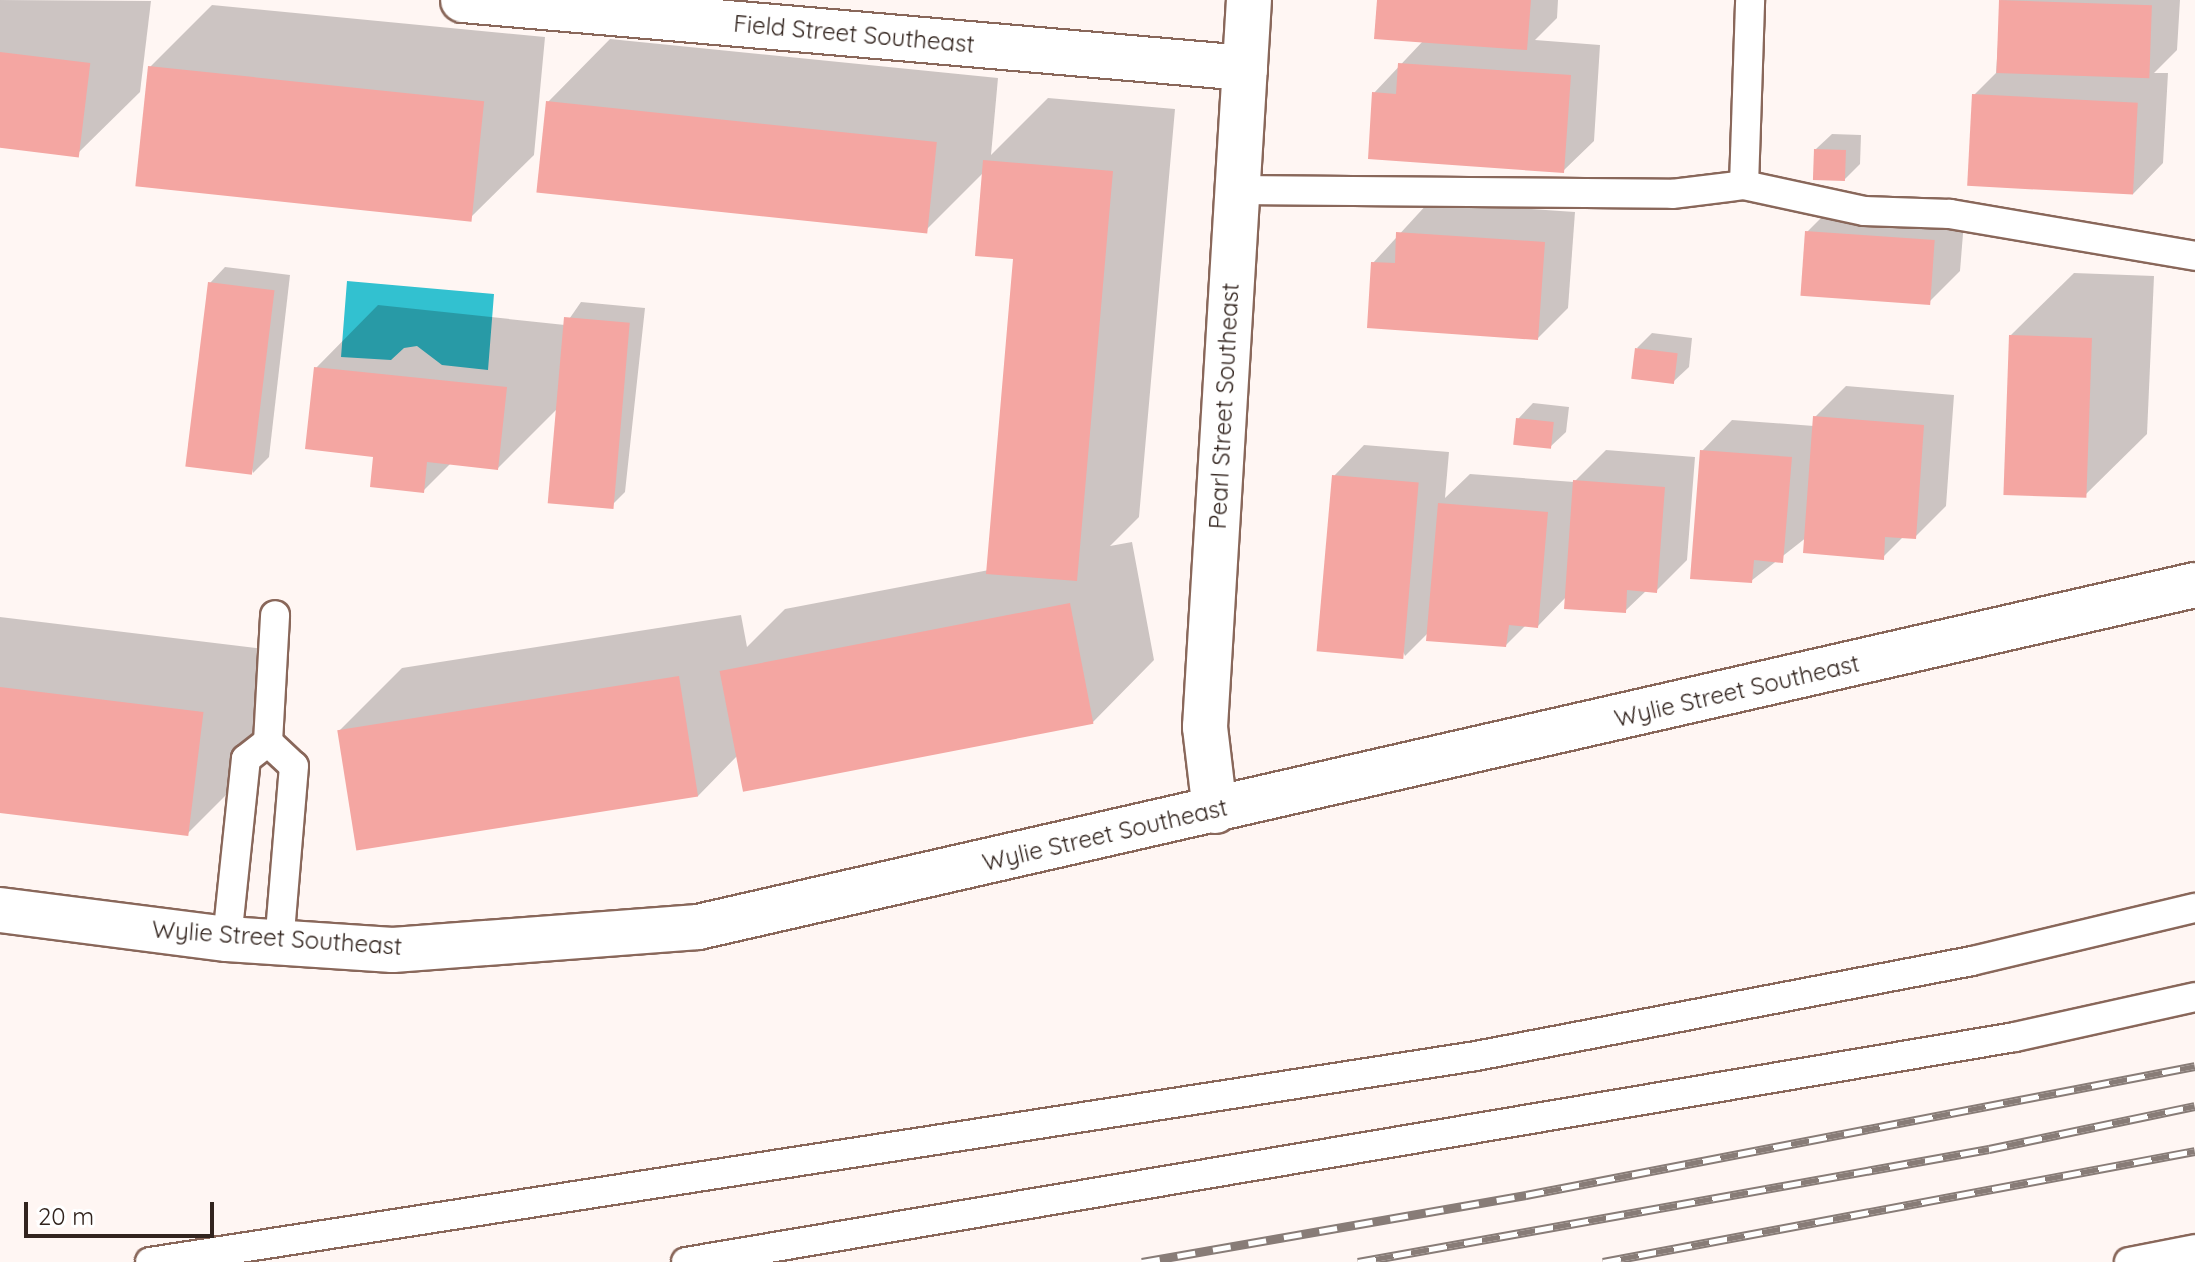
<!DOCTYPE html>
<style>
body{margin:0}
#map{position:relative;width:2195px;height:1262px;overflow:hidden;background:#fff6f3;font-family:Quicksand,sans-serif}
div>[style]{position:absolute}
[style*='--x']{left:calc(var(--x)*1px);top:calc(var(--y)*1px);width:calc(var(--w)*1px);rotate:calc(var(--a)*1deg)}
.water>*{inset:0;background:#32c1d0}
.shadow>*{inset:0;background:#0003}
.building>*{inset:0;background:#f4a6a2;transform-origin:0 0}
.roads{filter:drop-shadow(2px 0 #89675a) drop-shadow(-2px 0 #89675a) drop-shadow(0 2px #89675a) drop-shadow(0 -2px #89675a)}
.lane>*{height:28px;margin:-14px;padding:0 14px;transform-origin:14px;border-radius:14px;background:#fff}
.street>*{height:44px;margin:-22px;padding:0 22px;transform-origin:22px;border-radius:22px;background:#fff}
.rail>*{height:9px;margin-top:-4.5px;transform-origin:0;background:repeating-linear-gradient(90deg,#fff 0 18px,#887c77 0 36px);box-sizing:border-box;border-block:2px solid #887c77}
span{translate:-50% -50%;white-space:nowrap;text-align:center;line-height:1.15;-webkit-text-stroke:8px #fff;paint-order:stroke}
.street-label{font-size:24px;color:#32241e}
.scale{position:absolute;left:24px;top:1202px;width:190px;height:36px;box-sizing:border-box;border:4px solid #32241e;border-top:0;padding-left:10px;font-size:24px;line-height:28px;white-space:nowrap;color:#32241e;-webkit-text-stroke:6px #fff;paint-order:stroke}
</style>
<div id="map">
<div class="water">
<div style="clip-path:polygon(347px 281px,494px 294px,488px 370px,442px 365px,417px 346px,404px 348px,391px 360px,341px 357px)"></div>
</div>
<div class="shadow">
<div style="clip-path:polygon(0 0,151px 1px,140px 92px,77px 154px,0 145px)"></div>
<div style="clip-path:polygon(1379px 0,1558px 0,1557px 18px,1535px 40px,1600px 45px,1594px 141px,1563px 171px,1374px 93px,1423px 41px)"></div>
<div style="clip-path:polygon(2001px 0,2180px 0,2177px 50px,2154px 73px,2168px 73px,2163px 163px,2133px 194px,1974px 95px,1996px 73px)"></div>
<div style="clip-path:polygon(212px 5px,545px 37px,534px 155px,471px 217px,150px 67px)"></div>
<div style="clip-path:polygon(610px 39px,998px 78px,991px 155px,1048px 98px,1175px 109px,1139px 517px,1110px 546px,1132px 542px,1154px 660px,1092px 723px,738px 755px,698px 796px,339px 731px,402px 668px,741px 615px,747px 647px,785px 609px,989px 570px,1015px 257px,984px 172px,927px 229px,548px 102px)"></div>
<div style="clip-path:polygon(1832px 134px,1861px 135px,1860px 164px,1844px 180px,1816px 149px)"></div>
<div style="clip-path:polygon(1838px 201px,1965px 209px,1960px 271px,1929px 302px,1807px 232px)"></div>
<div style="clip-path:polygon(1429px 202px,1575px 212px,1568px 308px,1538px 338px,1373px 263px)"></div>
<div style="clip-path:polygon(225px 267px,290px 275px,269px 457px,253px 473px,210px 283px)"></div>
<div style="clip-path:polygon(2074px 273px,2154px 276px,2147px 434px,2084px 496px,2011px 335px)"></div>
<div style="clip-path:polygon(581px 302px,645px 308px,625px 492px,609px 508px,556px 410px,498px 468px,451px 463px,424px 490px,376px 455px,316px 368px,378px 305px,565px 325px)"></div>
<div style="clip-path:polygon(1652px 333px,1692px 338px,1689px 367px,1673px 382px,1637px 348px)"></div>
<div style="clip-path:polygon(1846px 386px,1954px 395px,1946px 506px,1915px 537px,1904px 536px,1883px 557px,1807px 537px,1751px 581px,1702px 451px,1732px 420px,1814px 426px,1815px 417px)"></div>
<div style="clip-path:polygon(1533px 403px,1569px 407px,1566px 432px,1550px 447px,1518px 419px)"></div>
<div style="clip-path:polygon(1364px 445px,1449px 452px,1445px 498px,1470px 474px,1574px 482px,1606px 450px,1695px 457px,1687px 560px,1656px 591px,1647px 590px,1625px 611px,1567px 596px,1538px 626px,1526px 625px,1506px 645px,1429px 632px,1405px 656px,1334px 476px)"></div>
<div style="clip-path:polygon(0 617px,265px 649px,251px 770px,188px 833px,0 810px)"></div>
</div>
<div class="building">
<div style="clip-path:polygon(1377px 0,1531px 0,1527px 50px,1374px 39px)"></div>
<div style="left:1999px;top:0;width:153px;height:73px;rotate:2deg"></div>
<div style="left:0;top:52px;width:91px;height:95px;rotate:7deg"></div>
<div style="clip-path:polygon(1398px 63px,1571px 75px,1564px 173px,1368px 159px,1372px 92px,1396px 94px)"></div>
<div style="left:148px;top:66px;width:338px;height:121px;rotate:6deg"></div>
<div style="left:1972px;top:94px;width:166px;height:92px;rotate:3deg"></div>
<div style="left:546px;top:101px;width:393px;height:92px;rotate:6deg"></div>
<div style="left:1814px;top:149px;width:32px;height:31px;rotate:2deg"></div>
<div style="clip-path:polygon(983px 160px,1113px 171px,1077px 581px,986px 574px,1013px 259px,975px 256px)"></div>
<div style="left:1805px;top:231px;width:130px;height:65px;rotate:4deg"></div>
<div style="clip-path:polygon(1396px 232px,1545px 242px,1538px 340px,1367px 328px,1371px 262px,1395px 263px)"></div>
<div style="left:208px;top:282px;width:67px;height:186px;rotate:7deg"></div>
<div style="left:564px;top:317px;width:66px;height:187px;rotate:5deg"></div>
<div style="left:2009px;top:335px;width:83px;height:160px;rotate:2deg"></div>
<div style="left:1635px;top:348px;width:43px;height:31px;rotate:7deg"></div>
<div style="clip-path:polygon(314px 367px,507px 387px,498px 470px,427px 462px,424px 493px,370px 487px,373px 457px,305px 449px)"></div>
<div style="clip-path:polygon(1813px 416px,1924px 425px,1916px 539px,1885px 537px,1884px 560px,1803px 553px)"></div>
<div style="left:1516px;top:418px;width:38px;height:27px;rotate:6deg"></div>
<div style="clip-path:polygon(1700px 450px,1792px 457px,1783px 563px,1754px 560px,1752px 583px,1690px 579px)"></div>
<div style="left:1332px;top:475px;width:87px;height:177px;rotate:5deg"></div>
<div style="clip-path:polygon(1573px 480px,1665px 487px,1657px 593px,1627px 590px,1626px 613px,1564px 609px)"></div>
<div style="clip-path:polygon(1438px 503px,1548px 512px,1538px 628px,1509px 625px,1506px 647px,1426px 641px)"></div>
<div style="left:1070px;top:603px;width:123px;height:357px;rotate:79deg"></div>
<div style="left:679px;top:676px;width:122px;height:346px;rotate:81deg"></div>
<div style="left:0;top:687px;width:205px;height:125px;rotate:7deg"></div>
</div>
<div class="roads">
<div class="lane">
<div style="--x:1744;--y:185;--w:185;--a:-88.1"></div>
<div style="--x:1237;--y:190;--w:435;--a:0.5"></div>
<div style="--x:1672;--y:194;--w:73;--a:-7.1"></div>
<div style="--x:1744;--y:185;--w:123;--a:12.2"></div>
<div style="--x:1864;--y:211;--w:86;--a:2"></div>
<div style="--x:1950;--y:214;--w:249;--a:9.7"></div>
<div style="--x:268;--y:742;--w:35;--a:43"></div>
<div style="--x:294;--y:766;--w:178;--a:94.8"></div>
<div style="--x:227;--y:939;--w:181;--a:-84"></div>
<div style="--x:246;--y:759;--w:28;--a:-38"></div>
<div style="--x:268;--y:742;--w:127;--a:-86.8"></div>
<div style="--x:150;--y:1262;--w:1342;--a:-8.83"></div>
<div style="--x:1476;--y:1056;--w:505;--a:-10.84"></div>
<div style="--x:1972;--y:961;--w:229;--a:-13.4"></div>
<div style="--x:686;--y:1262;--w:1348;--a:-9.61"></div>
<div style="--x:2015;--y:1037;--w:184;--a:-12.5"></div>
<div style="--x:2129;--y:1262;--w:67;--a:-11.1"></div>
</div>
<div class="street">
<div style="--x:463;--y:0;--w:785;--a:4.97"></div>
<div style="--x:1215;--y:811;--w:85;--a:-96.8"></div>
<div style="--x:1205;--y:727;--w:728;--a:-86.54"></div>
<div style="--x:0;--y:910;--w:229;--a:7.3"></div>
<div style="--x:227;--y:939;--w:166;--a:3.8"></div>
<div style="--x:393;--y:950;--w:306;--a:-4.3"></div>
<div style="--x:698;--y:927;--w:1536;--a:-12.87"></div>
</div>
</div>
<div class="rail">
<div style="--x:1142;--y:1262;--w:390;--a:-9.9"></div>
<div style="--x:1526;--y:1195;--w:681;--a:-10.91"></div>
<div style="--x:1358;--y:1262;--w:641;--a:-10.15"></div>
<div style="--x:1989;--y:1149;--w:210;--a:-11.8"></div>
<div style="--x:1603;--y:1262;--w:602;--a:-10.62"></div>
</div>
<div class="street-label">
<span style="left:854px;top:34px;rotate:5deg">Field Street Southeast</span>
<span style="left:1224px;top:406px;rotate:-87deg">Pearl Street Southeast</span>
<span style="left:1737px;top:691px;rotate:-13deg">Wylie Street Southeast</span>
<span style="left:1105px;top:835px;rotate:-13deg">Wylie Street Southeast</span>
<span style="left:277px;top:938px;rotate:4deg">Wylie Street Southeast</span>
</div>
<div class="scale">20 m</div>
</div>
